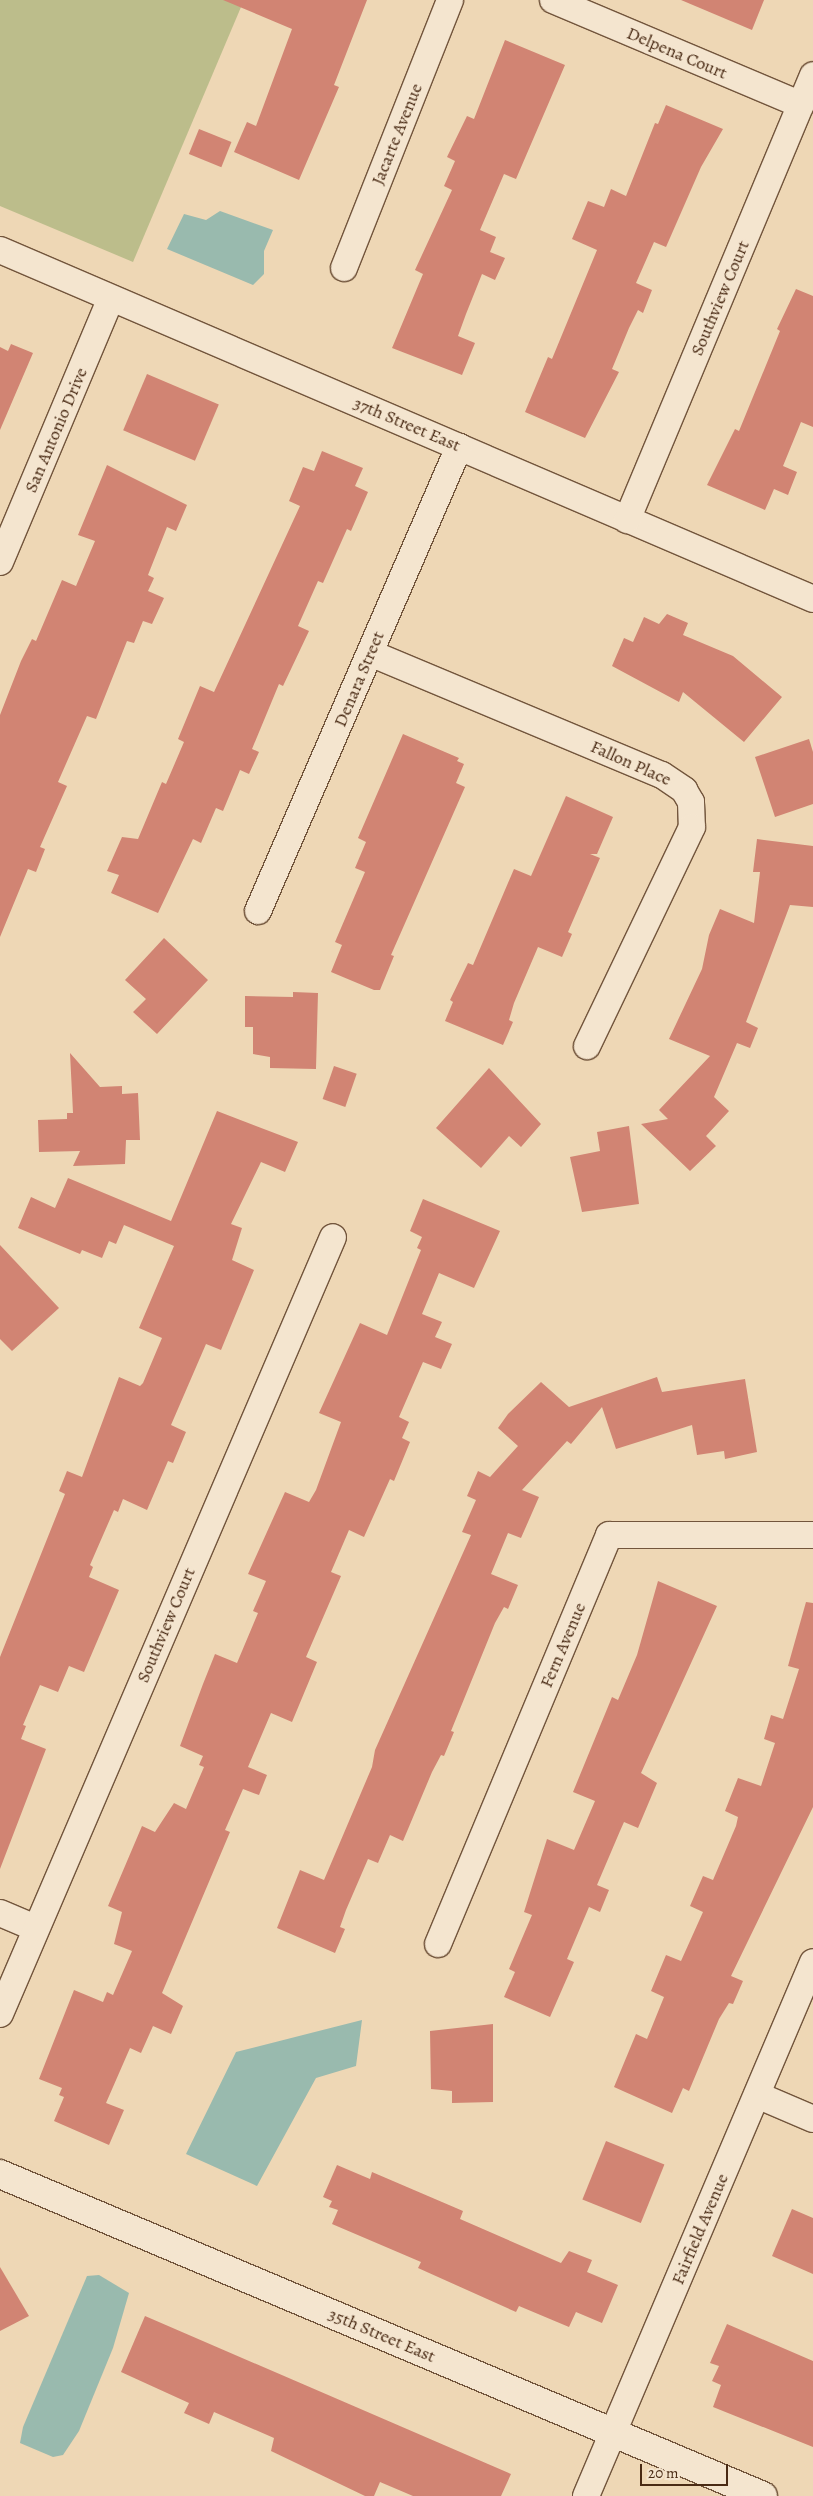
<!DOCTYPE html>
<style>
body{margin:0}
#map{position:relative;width:813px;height:2496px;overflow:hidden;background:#eed7b5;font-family:Alegreya,serif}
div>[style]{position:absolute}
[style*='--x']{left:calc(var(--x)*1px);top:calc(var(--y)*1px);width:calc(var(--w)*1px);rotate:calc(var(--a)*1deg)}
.green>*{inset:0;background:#bcbd8b}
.water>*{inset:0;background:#99baae}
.building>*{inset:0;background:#d18473;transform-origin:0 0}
.roads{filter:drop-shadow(1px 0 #72553c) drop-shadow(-1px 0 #72553c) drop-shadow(0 1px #72553c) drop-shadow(0 -1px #72553c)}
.minor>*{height:26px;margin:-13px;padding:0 13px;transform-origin:13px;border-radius:13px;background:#f4e5cf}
.tertiary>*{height:28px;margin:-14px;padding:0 14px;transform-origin:14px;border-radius:14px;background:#f4e5cf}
span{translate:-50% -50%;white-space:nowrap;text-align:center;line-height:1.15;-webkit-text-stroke:4.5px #f4e5cf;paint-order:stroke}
.street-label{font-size:18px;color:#492a14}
.scale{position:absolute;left:640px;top:2464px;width:88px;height:22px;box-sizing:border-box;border:2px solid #492a14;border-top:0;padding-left:6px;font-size:15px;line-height:18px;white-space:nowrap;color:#492a14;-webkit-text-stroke:4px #f4e5cf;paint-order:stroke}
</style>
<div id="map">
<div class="green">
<div style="clip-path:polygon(0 0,244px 0,133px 262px,0 206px)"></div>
</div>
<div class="water">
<div style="clip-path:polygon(220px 211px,273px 230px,264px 251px,264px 274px,253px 285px,167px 249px,184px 214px,206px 220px)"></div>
<div style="clip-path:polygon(362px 2020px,356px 2066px,316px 2078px,257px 2186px,186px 2154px,236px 2052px)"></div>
<div style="clip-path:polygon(99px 2275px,129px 2293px,113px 2348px,79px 2431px,63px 2455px,53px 2457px,20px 2443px,23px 2427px,87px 2276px)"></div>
</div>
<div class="building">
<div style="clip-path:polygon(223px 0,367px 0,334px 85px,339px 87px,299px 180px,234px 152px,247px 122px,256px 126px,292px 29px)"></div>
<div style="clip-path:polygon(681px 0,764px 0,752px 30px)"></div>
<div style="clip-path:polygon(505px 40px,565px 65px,516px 179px,504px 174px,480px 230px,496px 237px,490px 252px,505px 258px,495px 280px,482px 274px,466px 314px,458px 336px,475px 343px,462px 375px,392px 348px,423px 274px,415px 270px,452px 190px,444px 186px,455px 161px,447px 157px,467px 116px,474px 119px)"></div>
<div style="clip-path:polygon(666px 105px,723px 129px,701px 167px,666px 247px,654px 242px,636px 283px,652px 290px,643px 313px,638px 310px,629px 328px,612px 369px,619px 372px,585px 438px,525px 412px,548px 357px,552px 359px,597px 250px,572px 239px,588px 201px,604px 207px,611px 189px,626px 196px,655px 123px,658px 124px)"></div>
<div style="left:199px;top:129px;width:35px;height:27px;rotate:22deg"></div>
<div style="clip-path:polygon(796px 289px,813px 296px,813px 427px,801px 422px,783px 466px,797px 472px,788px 495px,774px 489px,765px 510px,707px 485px,735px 429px,739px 431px,780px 331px,777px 329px)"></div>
<div style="clip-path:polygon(11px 344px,33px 353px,0 430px,0 347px,8px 351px)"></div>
<div style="left:147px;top:374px;width:78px;height:61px;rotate:23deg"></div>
<div style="clip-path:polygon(322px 451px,363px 468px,355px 486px,368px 492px,351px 531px,347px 529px,323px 583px,318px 581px,298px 626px,309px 631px,283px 686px,279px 684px,252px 749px,259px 752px,249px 774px,240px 770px,223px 811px,216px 808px,201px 843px,193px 839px,158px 913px,111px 893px,119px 875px,107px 871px,122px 837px,138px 839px,162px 782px,166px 784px,184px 742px,178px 739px,200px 686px,214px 692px,300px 506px,289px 501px,303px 467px,314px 471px)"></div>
<div style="clip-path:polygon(107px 465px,187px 505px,176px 531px,167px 527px,148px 575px,154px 578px,148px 591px,164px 598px,152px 624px,143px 621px,134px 643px,127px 641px,96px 719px,87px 716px,58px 782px,67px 786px,40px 847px,45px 849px,36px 872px,28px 869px,0 937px,0 715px,21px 661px,32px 639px,36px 641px,62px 580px,76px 586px,95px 541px,78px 535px)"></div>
<div style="clip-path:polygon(667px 614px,688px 623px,683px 635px,733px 656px,782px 697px,744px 742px,683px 692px,679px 702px,612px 666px,624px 638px,633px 642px,644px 617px,659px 624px)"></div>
<div style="clip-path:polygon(403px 734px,459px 758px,457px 761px,464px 764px,456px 783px,465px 787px,391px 955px,394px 956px,380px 990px,374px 990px,331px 972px,342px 945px,335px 942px,365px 872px,355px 868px,366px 842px,358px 838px)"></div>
<div style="clip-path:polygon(809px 739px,813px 752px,813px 804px,775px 817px,755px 757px)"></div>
<div style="clip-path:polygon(566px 796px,613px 817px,597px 854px,590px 854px,600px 858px,568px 932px,572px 934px,562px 957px,538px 947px,514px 1003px,509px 1020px,513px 1022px,503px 1045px,445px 1021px,453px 1002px,450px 1000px,468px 963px,473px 965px,514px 869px,531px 876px)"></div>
<div style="clip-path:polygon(757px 839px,813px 846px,813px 907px,790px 905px,746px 1022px,758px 1028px,750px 1048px,737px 1043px,714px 1097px,729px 1111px,706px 1136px,716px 1146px,690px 1171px,641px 1124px,668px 1119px,659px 1110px,710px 1056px,669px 1039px,702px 969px,709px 935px,720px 909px,754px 923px,760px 872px,753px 872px)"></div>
<div style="clip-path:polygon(164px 938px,208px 980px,157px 1034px,133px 1012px,146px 999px,125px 980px)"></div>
<div style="clip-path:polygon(293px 992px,318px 993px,316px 1069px,270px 1068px,270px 1057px,253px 1054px,253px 1027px,245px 1027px,245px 996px,293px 997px)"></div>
<div style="clip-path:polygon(70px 1053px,100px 1087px,122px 1086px,122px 1094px,138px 1093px,140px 1140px,126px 1140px,125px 1164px,73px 1166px,80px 1151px,39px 1152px,38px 1120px,67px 1119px,67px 1113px,73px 1113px)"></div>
<div style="left:334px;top:1066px;width:24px;height:35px;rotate:19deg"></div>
<div style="clip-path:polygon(489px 1068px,541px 1124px,521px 1147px,509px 1136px,481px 1168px,436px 1128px)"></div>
<div style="clip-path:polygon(217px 1111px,298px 1142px,285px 1172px,261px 1162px,231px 1224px,242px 1228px,232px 1260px,254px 1270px,221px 1350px,206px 1344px,171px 1425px,186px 1432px,173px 1463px,168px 1461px,147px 1510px,123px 1499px,118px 1512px,114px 1510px,90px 1565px,93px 1567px,89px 1577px,119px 1590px,84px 1672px,69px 1666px,58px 1692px,40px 1685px,23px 1725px,26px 1726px,21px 1739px,46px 1749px,0 1869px,0 1657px,65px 1494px,59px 1491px,67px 1471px,82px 1477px,119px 1377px,140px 1386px,143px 1383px,162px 1338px,139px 1328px,174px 1246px,124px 1225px,116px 1244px,109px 1241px,102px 1258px,82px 1250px,80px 1254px,18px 1228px,31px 1197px,55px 1208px,68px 1178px,171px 1221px)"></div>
<div style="clip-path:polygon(629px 1126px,639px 1204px,582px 1212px,570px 1157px,600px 1151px,597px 1132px)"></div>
<div style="clip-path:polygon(423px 1199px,500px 1231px,474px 1288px,439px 1273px,422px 1314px,442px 1322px,435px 1337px,452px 1344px,441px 1369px,423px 1362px,399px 1417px,409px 1422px,402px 1438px,410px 1442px,394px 1481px,390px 1479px,364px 1537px,349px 1530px,331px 1572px,341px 1576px,306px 1657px,317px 1662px,292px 1722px,271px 1713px,248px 1767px,267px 1775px,259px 1795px,243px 1789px,225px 1830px,230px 1832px,162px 1993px,183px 2006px,171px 2034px,153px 2026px,141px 2053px,130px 2048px,106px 2103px,124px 2110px,109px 2145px,54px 2121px,64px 2097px,59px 2095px,62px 2088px,39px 2079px,74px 1990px,103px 2002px,107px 1992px,113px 1995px,132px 1951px,114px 1944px,122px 1912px,108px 1906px,142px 1826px,155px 1832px,174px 1803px,186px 1809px,204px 1767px,199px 1765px,203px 1756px,180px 1746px,203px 1684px,215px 1654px,237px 1663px,258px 1613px,253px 1611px,266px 1581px,248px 1574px,285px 1492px,309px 1502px,316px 1490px,341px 1422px,319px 1413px,360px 1323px,387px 1335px,421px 1250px,417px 1248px,422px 1237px,410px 1231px)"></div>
<div style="clip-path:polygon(0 1245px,59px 1308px,12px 1351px,0 1339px)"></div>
<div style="clip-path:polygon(657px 1377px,662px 1392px,745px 1379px,757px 1452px,725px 1459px,724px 1451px,697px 1455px,692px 1425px,616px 1449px,602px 1407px,571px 1444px,567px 1441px,522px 1490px,539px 1497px,521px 1538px,508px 1533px,491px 1574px,518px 1585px,508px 1609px,504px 1607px,495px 1623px,451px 1731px,454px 1732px,444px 1756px,441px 1755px,432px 1772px,403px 1841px,390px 1835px,378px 1863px,368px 1859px,346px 1910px,340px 1927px,345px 1929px,335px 1953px,277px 1928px,300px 1870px,324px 1880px,372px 1767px,375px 1750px,471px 1535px,462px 1532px,476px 1500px,467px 1496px,478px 1471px,490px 1477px,518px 1446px,498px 1428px,508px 1414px,541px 1382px,569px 1407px)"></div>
<div style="clip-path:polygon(658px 1581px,717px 1606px,641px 1773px,657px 1783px,638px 1828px,624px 1822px,620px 1831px,597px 1885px,609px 1890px,600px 1912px,589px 1907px,567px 1959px,574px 1962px,550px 2017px,504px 1997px,515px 1972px,509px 1969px,532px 1915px,524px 1912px,547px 1839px,574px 1850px,595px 1801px,573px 1792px,612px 1697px,618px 1700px,637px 1655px)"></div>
<div style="clip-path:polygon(806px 1602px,813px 1603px,813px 1807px,731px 1976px,743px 1981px,733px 2004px,729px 2003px,719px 2019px,689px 2091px,683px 2088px,672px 2113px,614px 2087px,636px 2034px,647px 2039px,664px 1997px,651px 1991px,666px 1955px,681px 1961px,703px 1912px,690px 1906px,703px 1876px,713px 1880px,736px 1826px,738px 1817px,725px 1811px,738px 1778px,761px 1786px,775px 1743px,764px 1739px,771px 1715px,783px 1719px,799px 1669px,788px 1666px)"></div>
<div style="clip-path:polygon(493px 2024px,493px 2102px,452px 2103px,452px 2091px,431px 2089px,430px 2031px)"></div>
<div style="left:606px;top:2141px;width:63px;height:63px;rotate:22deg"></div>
<div style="clip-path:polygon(337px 2165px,370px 2179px,372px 2172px,463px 2211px,460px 2219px,561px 2263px,569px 2251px,592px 2260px,587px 2272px,618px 2285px,602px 2323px,576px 2312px,569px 2327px,519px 2306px,516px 2312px,418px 2268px,421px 2262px,332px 2224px,338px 2210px,329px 2207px,332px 2201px,323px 2197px)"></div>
<div style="clip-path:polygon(792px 2209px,813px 2218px,813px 2274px,772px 2256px)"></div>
<div style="clip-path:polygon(0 2267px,29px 2316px,0 2331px)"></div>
<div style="clip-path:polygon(145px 2316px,511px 2474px,501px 2496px,413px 2496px,380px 2482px,374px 2496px,365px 2496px,271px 2451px,274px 2438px,214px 2412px,209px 2424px,184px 2413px,189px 2403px,121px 2372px)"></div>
<div style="clip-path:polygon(727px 2324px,813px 2361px,813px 2447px,713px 2407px,721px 2385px,712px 2381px,719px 2366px,710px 2363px)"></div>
</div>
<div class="roads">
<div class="minor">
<div style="--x:553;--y:0;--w:269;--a:22.9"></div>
<div style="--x:0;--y:250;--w:885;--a:23.23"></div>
<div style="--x:344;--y:268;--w:288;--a:-68.4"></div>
<div style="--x:627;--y:520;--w:482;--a:-67.3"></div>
<div style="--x:0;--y:562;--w:286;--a:-67.2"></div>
<div style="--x:370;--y:653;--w:316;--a:22.7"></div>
<div style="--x:662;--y:775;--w:27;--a:34"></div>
<div style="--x:684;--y:790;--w:14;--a:60"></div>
<div style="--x:691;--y:802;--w:25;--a:88"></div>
<div style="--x:692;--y:827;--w:243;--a:115.6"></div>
<div style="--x:258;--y:911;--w:506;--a:-66.58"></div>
<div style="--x:0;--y:1913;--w:39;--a:23"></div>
<div style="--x:438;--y:1944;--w:443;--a:-67.3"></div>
<div style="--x:609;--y:1535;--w:204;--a:0"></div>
<div style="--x:0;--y:2014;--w:845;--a:-66.8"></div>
<div style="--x:757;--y:2095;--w:61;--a:23.2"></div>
<div style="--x:586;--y:2496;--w:580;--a:-66.97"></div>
</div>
<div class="tertiary">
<div style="--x:0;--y:2174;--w:828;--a:22.88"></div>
</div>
</div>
<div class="street-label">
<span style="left:677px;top:53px;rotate:23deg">Delpena Court</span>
<span style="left:397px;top:134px;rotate:-68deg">Jacarte Avenue</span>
<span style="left:720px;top:298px;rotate:-67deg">Southview Court</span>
<span style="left:407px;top:424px;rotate:23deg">37th Street East</span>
<span style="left:56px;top:430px;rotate:-67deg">San Antonio Drive</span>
<span style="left:359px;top:679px;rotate:-67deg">Denara Street</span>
<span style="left:631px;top:763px;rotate:24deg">Fallon Place</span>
<span style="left:166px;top:1625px;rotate:-67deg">Southview Court</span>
<span style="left:563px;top:1645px;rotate:-67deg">Fern Avenue</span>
<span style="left:700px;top:2229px;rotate:-67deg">Fairfield Avenue</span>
<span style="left:382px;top:2335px;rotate:23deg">35th Street East</span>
</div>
<div class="scale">20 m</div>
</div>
